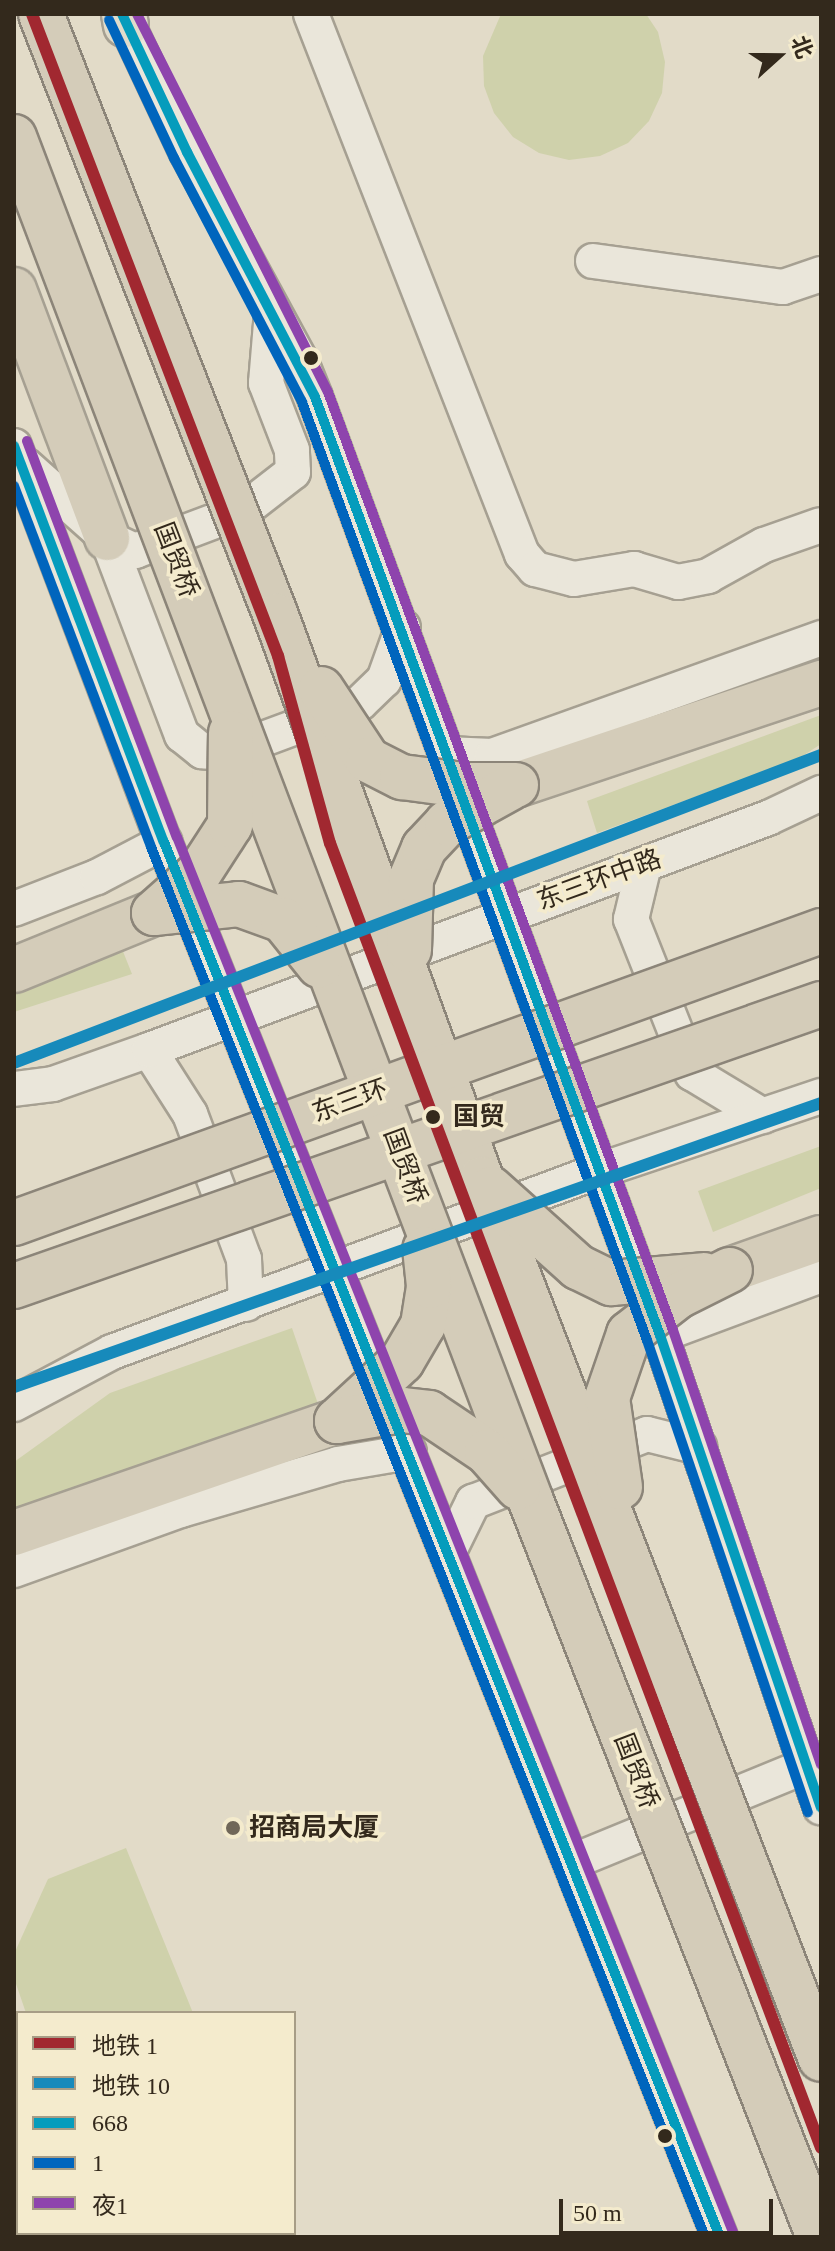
<!DOCTYPE html>
<meta charset="utf-8">
<style>
body{margin:0}
#map{position:relative;width:835px;height:2251px;overflow:hidden;background:#e2dbc8;font-family:"Times New Roman","Noto Sans SC",serif}
div>[style]{position:absolute}
[style*='--x']{left:calc(var(--x)*1px);top:calc(var(--y)*1px);width:calc(var(--w)*1px);rotate:calc(var(--a)*1deg)}
.green>*{inset:0;background:#cfd1ab}
.roads{filter:drop-shadow(2px 0 #a6a092) drop-shadow(-2px 0 #a6a092) drop-shadow(0 2px #a6a092) drop-shadow(0 -2px #a6a092)}
.minor>*{height:34px;margin:-17px;padding:0 17px;transform-origin:17px;border-radius:17px;background:#eae6da}
.major>*{height:44px;margin:-22px;padding:0 22px;transform-origin:22px;border-radius:22px;background:#e1dccb}
.highway>*{height:44px;margin:-22px;padding:0 22px;transform-origin:22px;border-radius:22px;background:#d4ccb9}
.bridges{filter:drop-shadow(2px 0 #8c8579) drop-shadow(-2px 0 #8c8579) drop-shadow(0 2px #8c8579) drop-shadow(0 -2px #8c8579)}
.highway-bridge>*{height:44px;margin:-22px;padding:0 22px;transform-origin:22px;border-radius:22px;background:#d4ccb9}
.bus-1>*{height:10px;margin:-5px;padding:0 5px;transform-origin:5px;border-radius:5px;background:#059cbc}
.bus-2>*{height:10px;margin:-5px;padding:0 5px;transform-origin:5px;border-radius:5px;background:#0065bd}
.bus-3>*{height:10px;margin:-5px;padding:0 5px;transform-origin:5px;border-radius:5px;background:#8e44ad}
.metro-1>*{height:12px;margin:-6px;padding:0 6px;transform-origin:6px;border-radius:6px;background:#a12830}
.metro-2>*{height:12px;margin:-6px;padding:0 6px;transform-origin:6px;border-radius:6px;background:#178abb}
.dots>*{width:22px;height:22px;translate:-50% -50%;box-sizing:border-box;border:4px solid #f4ebcd;border-radius:50%}
span{translate:-50% -50%;white-space:nowrap;text-align:center;line-height:1.15;-webkit-text-stroke:7px #f4ebcd;paint-order:stroke}
.street-label{font-size:26px;color:#33291c}
.stop-label{font-size:26px;color:#33291c;font-weight:700}
.left{translate:0 -50%;text-align:left}
.poi-label{font-size:26px;color:#33291c;font-weight:700}
.frame{position:absolute;inset:0;border:16px solid #33291c;pointer-events:none}
.legend{position:absolute;left:16px;top:2011px;width:280px;height:224px;box-sizing:border-box;background:#f4ebcd;border:2px solid #a79d86;margin:0;padding:10px 14px;list-style:none;font-size:24px;color:#33291c}
.legend li{display:flex;align-items:center;gap:16px;height:40px}
.legend b{width:40px;border:2px solid #a79d86}
.north{position:absolute;left:739px;top:16px;width:80px;height:80px;-webkit-text-stroke:6px #f4ebcd;paint-order:stroke;rotate:69deg;font-size:22px;font-weight:700;line-height:32px;text-align:center;color:#33291c}
.north::after{content:'';display:block;margin:auto;width:28px;height:36px;background:#33291c;clip-path:polygon(50% 0,100% 100%,50% 72%,0 100%)}
.scale{position:absolute;left:559px;top:2199px;width:214px;height:36px;box-sizing:border-box;border:4px solid #33291c;border-top:0;padding-left:10px;font-size:24px;line-height:28px;white-space:nowrap;color:#33291c;-webkit-text-stroke:6px #f4ebcd;paint-order:stroke}
</style>
<div id="map">
<div class="green">
<div style="clip-path:polygon(501px 14px,646px 14px,658px 32px,665px 62px,662px 93px,649px 121px,628px 143px,600px 156px,569px 160px,539px 153px,513px 137px,494px 113px,484px 86px,483px 56px)"></div>
<div style="clip-path:polygon(821px 715px,821px 744px,798px 759px,597px 833px,587px 801px)"></div>
<div style="clip-path:polygon(122px 949px,132px 974px,14px 1012px,14px 989px)"></div>
<div style="clip-path:polygon(821px 1146px,821px 1188px,713px 1232px,698px 1191px)"></div>
<div style="clip-path:polygon(292px 1328px,318px 1404px,14px 1511px,14px 1462px,110px 1393px)"></div>
<div style="clip-path:polygon(126px 1848px,193px 2013px,26px 2013px,14px 1978px,14px 1954px,48px 1879px)"></div>
</div>
<div class="roads">
<div class="minor">
<div style="--x:122;--y:14;--w:153;--a:64.8"></div>
<div style="--x:187;--y:152;--w:237;--a:61.5"></div>
<div style="--x:300;--y:360;--w:40;--a:68"></div>
<div style="--x:315;--y:397;--w:999;--a:69.81"></div>
<div style="--x:660;--y:1335;--w:499;--a:71.2"></div>
<div style="--x:311;--y:14;--w:580;--a:68.66"></div>
<div style="--x:522;--y:554;--w:20;--a:49"></div>
<div style="--x:535;--y:569;--w:40;--a:14.4"></div>
<div style="--x:574;--y:579;--w:61;--a:-9.5"></div>
<div style="--x:634;--y:569;--w:46;--a:16.5"></div>
<div style="--x:678;--y:582;--w:31;--a:-11"></div>
<div style="--x:708;--y:576;--w:64;--a:-29"></div>
<div style="--x:764;--y:545;--w:60;--a:-19.3"></div>
<div style="--x:593;--y:261;--w:192;--a:7.8"></div>
<div style="--x:783;--y:287;--w:40;--a:-18.9"></div>
<div style="--x:14;--y:446;--w:423;--a:69.3"></div>
<div style="--x:164;--y:842;--w:1502;--a:68.27"></div>
<div style="--x:25;--y:465;--w:110;--a:41.7"></div>
<div style="--x:107;--y:538;--w:31;--a:25"></div>
<div style="--x:135;--y:551;--w:116;--a:-20.6"></div>
<div style="--x:244;--y:510;--w:62;--a:-37.8"></div>
<div style="--x:293;--y:472;--w:22;--a:-93"></div>
<div style="--x:292;--y:450;--w:72;--a:-111.2"></div>
<div style="--x:266;--y:383;--w:72;--a:-85.2"></div>
<div style="--x:107;--y:538;--w:211;--a:69.2"></div>
<div style="--x:182;--y:735;--w:26;--a:39"></div>
<div style="--x:202;--y:751;--w:21;--a:8"></div>
<div style="--x:223;--y:754;--w:146;--a:-20.4"></div>
<div style="--x:360;--y:703;--w:33;--a:-44"></div>
<div style="--x:384;--y:680;--w:56;--a:-70.3"></div>
<div style="--x:447;--y:754;--w:45;--a:2.5"></div>
<div style="--x:492;--y:756;--w:350;--a:-19.7"></div>
<div style="--x:644;--y:865;--w:56;--a:103.5"></div>
<div style="--x:631;--y:919;--w:166;--a:68.4"></div>
<div style="--x:692;--y:1073;--w:83;--a:31.2"></div>
<div style="--x:14;--y:909;--w:89;--a:-21.1"></div>
<div style="--x:97;--y:877;--w:76;--a:-27.6"></div>
<div style="--x:149;--y:1050;--w:76;--a:57.4"></div>
<div style="--x:190;--y:1114;--w:155;--a:69.6"></div>
<div style="--x:244;--y:1259;--w:45;--a:87.5"></div>
<div style="--x:14;--y:1089;--w:39;--a:-7"></div>
<div style="--x:53;--y:1084;--w:102;--a:-19.5"></div>
<div style="--x:149;--y:1050;--w:661;--a:-20.55"></div>
<div style="--x:768;--y:818;--w:59;--a:-25.3"></div>
<div style="--x:660;--y:1335;--w:172;--a:-20.4"></div>
<div style="--x:14;--y:1404;--w:111;--a:-28"></div>
<div style="--x:112;--y:1352;--w:522;--a:-20.41"></div>
<div style="--x:601;--y:1170;--w:232;--a:-18.6"></div>
<div style="--x:449;--y:1551;--w:55;--a:-63.9"></div>
<div style="--x:473;--y:1502;--w:187;--a:-21.3"></div>
<div style="--x:647;--y:1434;--w:54;--a:14"></div>
<div style="--x:14;--y:1570;--w:177;--a:-19.8"></div>
<div style="--x:181;--y:1510;--w:164;--a:-16.3"></div>
<div style="--x:338;--y:1464;--w:72;--a:-9.6"></div>
<div style="--x:574;--y:1861;--w:251;--a:-22.3"></div>
</div>
<div class="major">
<div style="--x:124;--y:14;--w:11;--a:80"></div>
</div>
<div class="highway">
<div style="--x:14;--y:290;--w:265;--a:69.4"></div>
<div style="--x:516;--y:785;--w:322;--a:-18.5"></div>
<div style="--x:14;--y:970;--w:151;--a:-22.2"></div>
<div style="--x:730;--y:1270;--w:96;--a:-19.4"></div>
<div style="--x:14;--y:1533;--w:342;--a:-19.1"></div>
</div>
</div>
<div class="bridges">
<div class="highway-bridge">
<div style="--x:41;--y:14;--w:646;--a:68.68"></div>
<div style="--x:276;--y:616;--w:599;--a:69.99"></div>
<div style="--x:481;--y:1179;--w:943;--a:68.88"></div>
<div style="--x:14;--y:137;--w:1459;--a:69.24"></div>
<div style="--x:531;--y:1501;--w:790;--a:68.63"></div>
<div style="--x:321;--y:689;--w:85;--a:56.5"></div>
<div style="--x:368;--y:760;--w:38;--a:27"></div>
<div style="--x:402;--y:777;--w:62;--a:7.5"></div>
<div style="--x:463;--y:785;--w:53;--a:0"></div>
<div style="--x:154;--y:913;--w:60;--a:-41.6"></div>
<div style="--x:199;--y:873;--w:57;--a:-57.1"></div>
<div style="--x:230;--y:825;--w:92;--a:-89.4"></div>
<div style="--x:154;--y:913;--w:85;--a:-6"></div>
<div style="--x:239;--y:904;--w:47;--a:20"></div>
<div style="--x:283;--y:920;--w:58;--a:51.3"></div>
<div style="--x:409;--y:950;--w:71;--a:-88.4"></div>
<div style="--x:411;--y:879;--w:34;--a:-67"></div>
<div style="--x:424;--y:848;--w:34;--a:-47"></div>
<div style="--x:447;--y:823;--w:72;--a:-29.1"></div>
<div style="--x:491;--y:1189;--w:117;--a:41.9"></div>
<div style="--x:578;--y:1267;--w:37;--a:26"></div>
<div style="--x:611;--y:1283;--w:93;--a:-4.9"></div>
<div style="--x:14;--y:1223;--w:858;--a:-19.89"></div>
<div style="--x:14;--y:1286;--w:855;--a:-19.26"></div>
<div style="--x:337;--y:1421;--w:88;--a:-42.7"></div>
<div style="--x:402;--y:1361;--w:42;--a:-59.7"></div>
<div style="--x:423;--y:1325;--w:39;--a:-81"></div>
<div style="--x:429;--y:1286;--w:37;--a:-96"></div>
<div style="--x:337;--y:1421;--w:66;--a:-9.6"></div>
<div style="--x:402;--y:1410;--w:27;--a:6"></div>
<div style="--x:429;--y:1413;--w:70;--a:33.9"></div>
<div style="--x:487;--y:1452;--w:47;--a:48.5"></div>
<div style="--x:620;--y:1487;--w:90;--a:-98.3"></div>
<div style="--x:607;--y:1398;--w:68;--a:-71"></div>
<div style="--x:629;--y:1334;--w:62;--a:-37.8"></div>
<div style="--x:678;--y:1296;--w:58;--a:-26.6"></div>
</div>
</div>
<div class="bus-1">
<div style="--x:122;--y:14;--w:153;--a:64.8"></div>
<div style="--x:187;--y:152;--w:276;--a:62.4"></div>
<div style="--x:315;--y:397;--w:999;--a:69.81"></div>
<div style="--x:660;--y:1335;--w:499;--a:71.2"></div>
<div style="--x:14;--y:446;--w:423;--a:69.3"></div>
<div style="--x:164;--y:842;--w:1502;--a:68.27"></div>
</div>
<div class="bus-2">
<div style="--x:109;--y:20;--w:153;--a:64.8"></div>
<div style="--x:174;--y:158;--w:276;--a:62.3"></div>
<div style="--x:302;--y:402;--w:999;--a:69.81"></div>
<div style="--x:647;--y:1340;--w:499;--a:71.2"></div>
<div style="--x:14;--y:486;--w:386;--a:69.2"></div>
<div style="--x:151;--y:847;--w:1496;--a:68.27"></div>
</div>
<div class="bus-3">
<div style="--x:137;--y:14;--w:424;--a:63.2"></div>
<div style="--x:328;--y:392;--w:999;--a:69.81"></div>
<div style="--x:673;--y:1330;--w:459;--a:71.2"></div>
<div style="--x:27;--y:441;--w:423;--a:69.3"></div>
<div style="--x:177;--y:837;--w:1502;--a:68.27"></div>
</div>
<div class="metro-1">
<div style="--x:32;--y:14;--w:688;--a:69.03"></div>
<div style="--x:278;--y:656;--w:194;--a:74.5"></div>
<div style="--x:330;--y:843;--w:1394;--a:69.38"></div>
</div>
<div class="metro-2">
<div style="--x:14;--y:1063;--w:864;--a:-20.89"></div>
<div style="--x:14;--y:1387;--w:856;--a:-19.39"></div>
</div>
<div class="dots">
<div style="left:311px;top:358px;background:#33291c"></div>
<div style="left:433px;top:1117px;background:#33291c"></div>
<div style="left:233px;top:1828px;background:#706758"></div>
<div style="left:665px;top:2136px;background:#33291c"></div>
</div>
<div class="street-label">
<span style="left:176px;top:560px;rotate:69deg">国贸桥</span>
<span style="left:599px;top:880px;rotate:-20deg">东三环中路</span>
<span style="left:350px;top:1101px;rotate:-20deg">东三环</span>
<span style="left:405px;top:1166px;rotate:70deg">国贸桥</span>
<span style="left:636px;top:1771px;rotate:69deg">国贸桥</span>
</div>
<div class="stop-label">
<span class="left" style="left:453px;top:1117px">国贸</span>
</div>
<div class="poi-label">
<span class="left" style="left:249px;top:1828px">招商局大厦</span>
</div>
<div class="frame"></div>
<ul class="legend">
<li><b style="height:10px;background:#a12830"></b>地铁 1</li>
<li><b style="height:10px;background:#178abb"></b>地铁 10</li>
<li><b style="height:10px;background:#059cbc"></b>668</li>
<li><b style="height:10px;background:#0065bd"></b>1</li>
<li><b style="height:10px;background:#8e44ad"></b>夜1</li>
</ul>
<div class="north">北</div>
<div class="scale">50 m</div>
</div>
